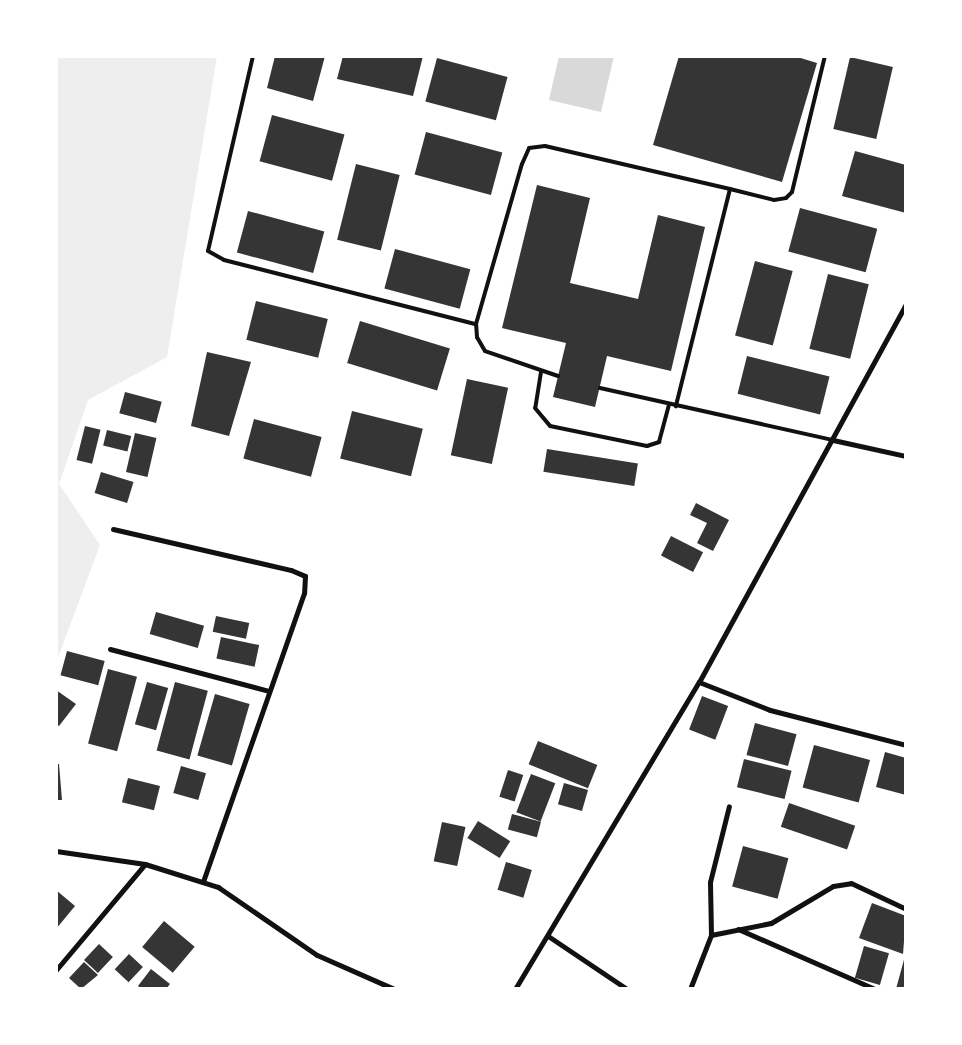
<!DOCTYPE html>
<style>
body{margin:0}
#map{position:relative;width:962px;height:1045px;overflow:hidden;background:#fff;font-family:"DM Sans",sans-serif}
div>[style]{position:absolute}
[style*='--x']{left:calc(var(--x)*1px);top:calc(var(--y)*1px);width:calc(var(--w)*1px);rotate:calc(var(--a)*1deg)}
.green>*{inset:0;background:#eee}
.water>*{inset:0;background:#d9d9d9}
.building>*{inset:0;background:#353535;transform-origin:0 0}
.service>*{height:4px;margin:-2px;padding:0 2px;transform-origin:2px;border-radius:2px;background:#111}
.minor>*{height:5px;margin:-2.5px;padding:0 2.5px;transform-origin:2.5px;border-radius:2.5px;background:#111}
span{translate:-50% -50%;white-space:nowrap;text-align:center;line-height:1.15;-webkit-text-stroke:4px #fff;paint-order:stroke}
.frame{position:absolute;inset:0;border:58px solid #fff;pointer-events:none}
</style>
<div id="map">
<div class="green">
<div style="clip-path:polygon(56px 56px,217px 56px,167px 357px,88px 400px,59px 484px,100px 545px,56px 663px)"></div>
</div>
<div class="water">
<div style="clip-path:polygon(559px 56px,614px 56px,601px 112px,549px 100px)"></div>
</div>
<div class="building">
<div style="clip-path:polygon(275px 56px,325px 56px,313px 101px,267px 88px)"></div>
<div style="clip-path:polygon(343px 56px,423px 56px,413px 96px,337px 79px)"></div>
<div style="clip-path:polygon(679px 56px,794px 56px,817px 63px,782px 182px,653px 145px)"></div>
<div style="left:850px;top:57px;width:44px;height:74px;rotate:13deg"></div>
<div style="left:437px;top:58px;width:73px;height:45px;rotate:15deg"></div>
<div style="left:272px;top:115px;width:75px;height:48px;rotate:15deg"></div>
<div style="left:426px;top:132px;width:79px;height:44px;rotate:15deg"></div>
<div style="clip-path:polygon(855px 151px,906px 165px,906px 213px,842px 196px)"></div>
<div style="left:356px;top:164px;width:45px;height:78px;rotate:14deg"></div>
<div style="clip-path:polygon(537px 185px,590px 198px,570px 283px,638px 299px,658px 215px,705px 227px,671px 371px,607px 356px,595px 407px,553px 397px,566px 343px,502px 328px)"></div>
<div style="left:800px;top:208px;width:80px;height:45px;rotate:15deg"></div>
<div style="left:248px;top:211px;width:79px;height:43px;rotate:15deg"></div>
<div style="left:395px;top:249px;width:78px;height:41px;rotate:15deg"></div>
<div style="left:755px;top:261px;width:39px;height:77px;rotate:15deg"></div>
<div style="left:828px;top:274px;width:42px;height:77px;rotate:14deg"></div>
<div style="left:256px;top:301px;width:74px;height:40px;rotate:14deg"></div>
<div style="left:360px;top:321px;width:94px;height:44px;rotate:17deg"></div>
<div style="clip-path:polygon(207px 352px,251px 362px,229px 436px,191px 426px)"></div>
<div style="left:747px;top:356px;width:85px;height:39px;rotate:14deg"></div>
<div style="left:467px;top:379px;width:42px;height:78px;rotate:12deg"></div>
<div style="left:125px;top:392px;width:38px;height:22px;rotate:15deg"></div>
<div style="left:352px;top:411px;width:73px;height:49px;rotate:14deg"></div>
<div style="left:254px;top:419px;width:70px;height:41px;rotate:15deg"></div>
<div style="left:85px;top:426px;width:16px;height:35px;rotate:14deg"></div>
<div style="left:107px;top:430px;width:25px;height:16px;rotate:14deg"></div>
<div style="left:135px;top:433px;width:22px;height:40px;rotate:13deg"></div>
<div style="left:547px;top:449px;width:92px;height:23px;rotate:9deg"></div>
<div style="left:101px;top:472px;width:34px;height:22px;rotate:17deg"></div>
<div style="clip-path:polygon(696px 503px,729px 520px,713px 551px,697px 543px,707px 523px,690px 515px)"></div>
<div style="left:671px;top:536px;width:36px;height:22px;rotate:27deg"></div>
<div style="left:156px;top:612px;width:50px;height:23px;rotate:16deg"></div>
<div style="left:216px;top:616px;width:34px;height:16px;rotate:12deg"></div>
<div style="left:221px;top:637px;width:39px;height:22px;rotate:12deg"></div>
<div style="left:67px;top:651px;width:39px;height:25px;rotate:15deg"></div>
<div style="left:108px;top:669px;width:30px;height:77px;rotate:15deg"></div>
<div style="left:147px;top:682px;width:22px;height:44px;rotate:16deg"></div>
<div style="left:175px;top:682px;width:34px;height:71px;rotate:15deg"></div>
<div style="clip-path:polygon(56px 690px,76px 704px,59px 726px,56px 724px)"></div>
<div style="left:215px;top:694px;width:36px;height:64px;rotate:16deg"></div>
<div style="left:702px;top:696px;width:28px;height:36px;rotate:21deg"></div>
<div style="left:755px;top:723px;width:43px;height:33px;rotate:15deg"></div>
<div style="left:538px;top:741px;width:64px;height:25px;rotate:22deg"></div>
<div style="left:814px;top:745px;width:58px;height:44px;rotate:15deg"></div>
<div style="clip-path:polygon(885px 752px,906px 758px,906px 795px,876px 787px)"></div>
<div style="left:744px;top:759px;width:49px;height:29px;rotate:14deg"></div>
<div style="clip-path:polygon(56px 764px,59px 764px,62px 800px,56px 800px)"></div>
<div style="left:181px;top:766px;width:26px;height:28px;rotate:16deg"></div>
<div style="left:508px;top:770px;width:16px;height:28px;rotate:18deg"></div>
<div style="left:531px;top:774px;width:26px;height:41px;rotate:21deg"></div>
<div style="left:128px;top:778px;width:33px;height:25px;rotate:14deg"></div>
<div style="left:564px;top:783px;width:25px;height:22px;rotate:16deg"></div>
<div style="left:789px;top:803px;width:70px;height:25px;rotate:19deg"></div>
<div style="left:512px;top:814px;width:30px;height:16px;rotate:15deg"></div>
<div style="left:478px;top:821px;width:38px;height:20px;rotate:32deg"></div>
<div style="left:442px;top:822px;width:24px;height:40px;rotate:12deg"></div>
<div style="left:743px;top:846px;width:47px;height:42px;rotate:15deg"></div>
<div style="left:506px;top:862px;width:27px;height:29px;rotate:17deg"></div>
<div style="clip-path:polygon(56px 890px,75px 906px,56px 929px)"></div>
<div style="clip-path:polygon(872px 903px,906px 916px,903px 954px,859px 938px)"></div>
<div style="left:164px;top:921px;width:40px;height:34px;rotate:40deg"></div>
<div style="left:99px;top:944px;width:19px;height:22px;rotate:43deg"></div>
<div style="left:864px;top:946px;width:26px;height:33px;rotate:16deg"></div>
<div style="left:129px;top:954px;width:19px;height:21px;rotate:43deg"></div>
<div style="clip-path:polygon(905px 956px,906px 989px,896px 989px)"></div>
<div style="clip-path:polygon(84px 962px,98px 975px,81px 989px,69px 978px)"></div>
<div style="clip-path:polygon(151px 969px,170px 984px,166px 989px,142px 989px,138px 986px)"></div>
</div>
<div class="service">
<div style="--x:253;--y:56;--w:200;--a:103"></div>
<div style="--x:208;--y:251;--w:18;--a:29"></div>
<div style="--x:224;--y:260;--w:260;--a:14.3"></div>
<div style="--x:730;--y:189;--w:45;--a:14"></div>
<div style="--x:774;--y:200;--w:12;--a:-9"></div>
<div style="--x:786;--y:198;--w:8;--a:-45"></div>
<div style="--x:792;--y:192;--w:140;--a:-76.4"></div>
<div style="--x:541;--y:372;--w:36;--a:99"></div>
<div style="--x:535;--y:408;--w:23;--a:50"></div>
<div style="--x:550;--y:426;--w:99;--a:11.7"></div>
<div style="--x:647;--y:446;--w:13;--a:-18"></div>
<div style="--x:659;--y:442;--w:38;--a:-75"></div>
<div style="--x:558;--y:376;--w:77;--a:-161.1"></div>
<div style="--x:485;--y:351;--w:16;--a:-120"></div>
<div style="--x:477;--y:337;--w:13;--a:-94"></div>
<div style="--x:476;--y:324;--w:166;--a:-74"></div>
<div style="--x:522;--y:164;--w:17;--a:-66"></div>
<div style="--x:529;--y:148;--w:16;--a:-7"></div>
<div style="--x:545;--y:146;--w:190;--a:13.1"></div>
<div style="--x:730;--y:189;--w:224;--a:104"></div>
<div style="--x:600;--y:388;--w:239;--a:12.6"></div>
</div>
<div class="minor">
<div style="--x:833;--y:440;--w:75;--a:12.4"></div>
<div style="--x:113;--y:529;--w:183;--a:13"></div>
<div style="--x:291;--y:570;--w:15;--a:23"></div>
<div style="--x:305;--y:576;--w:17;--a:93"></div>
<div style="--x:304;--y:593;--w:306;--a:109.3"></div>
<div style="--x:110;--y:649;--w:164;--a:14.8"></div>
<div style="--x:699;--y:682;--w:76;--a:21.5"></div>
<div style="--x:770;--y:710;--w:140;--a:14.4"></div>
<div style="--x:56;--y:851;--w:90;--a:8.3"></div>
<div style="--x:145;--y:864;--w:77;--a:17.5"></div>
<div style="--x:218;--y:887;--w:120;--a:34.5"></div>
<div style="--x:317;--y:955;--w:84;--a:23.8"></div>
<div style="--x:738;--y:929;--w:150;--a:23.7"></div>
<div style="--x:711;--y:935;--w:53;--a:-91.1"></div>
<div style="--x:710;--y:882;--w:78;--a:-76"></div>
<div style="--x:548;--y:936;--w:95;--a:33.9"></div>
<div style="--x:56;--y:970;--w:138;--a:-50"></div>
<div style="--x:515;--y:989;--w:358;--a:-59.1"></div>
<div style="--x:699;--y:682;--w:431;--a:-61.3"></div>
<div style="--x:690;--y:989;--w:58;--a:-68.7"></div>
<div style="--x:711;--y:935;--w:61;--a:-11.3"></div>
<div style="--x:771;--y:923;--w:72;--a:-30.8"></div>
<div style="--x:833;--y:886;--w:18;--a:-9"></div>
<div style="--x:851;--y:883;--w:61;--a:25.3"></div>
</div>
<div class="frame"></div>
</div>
